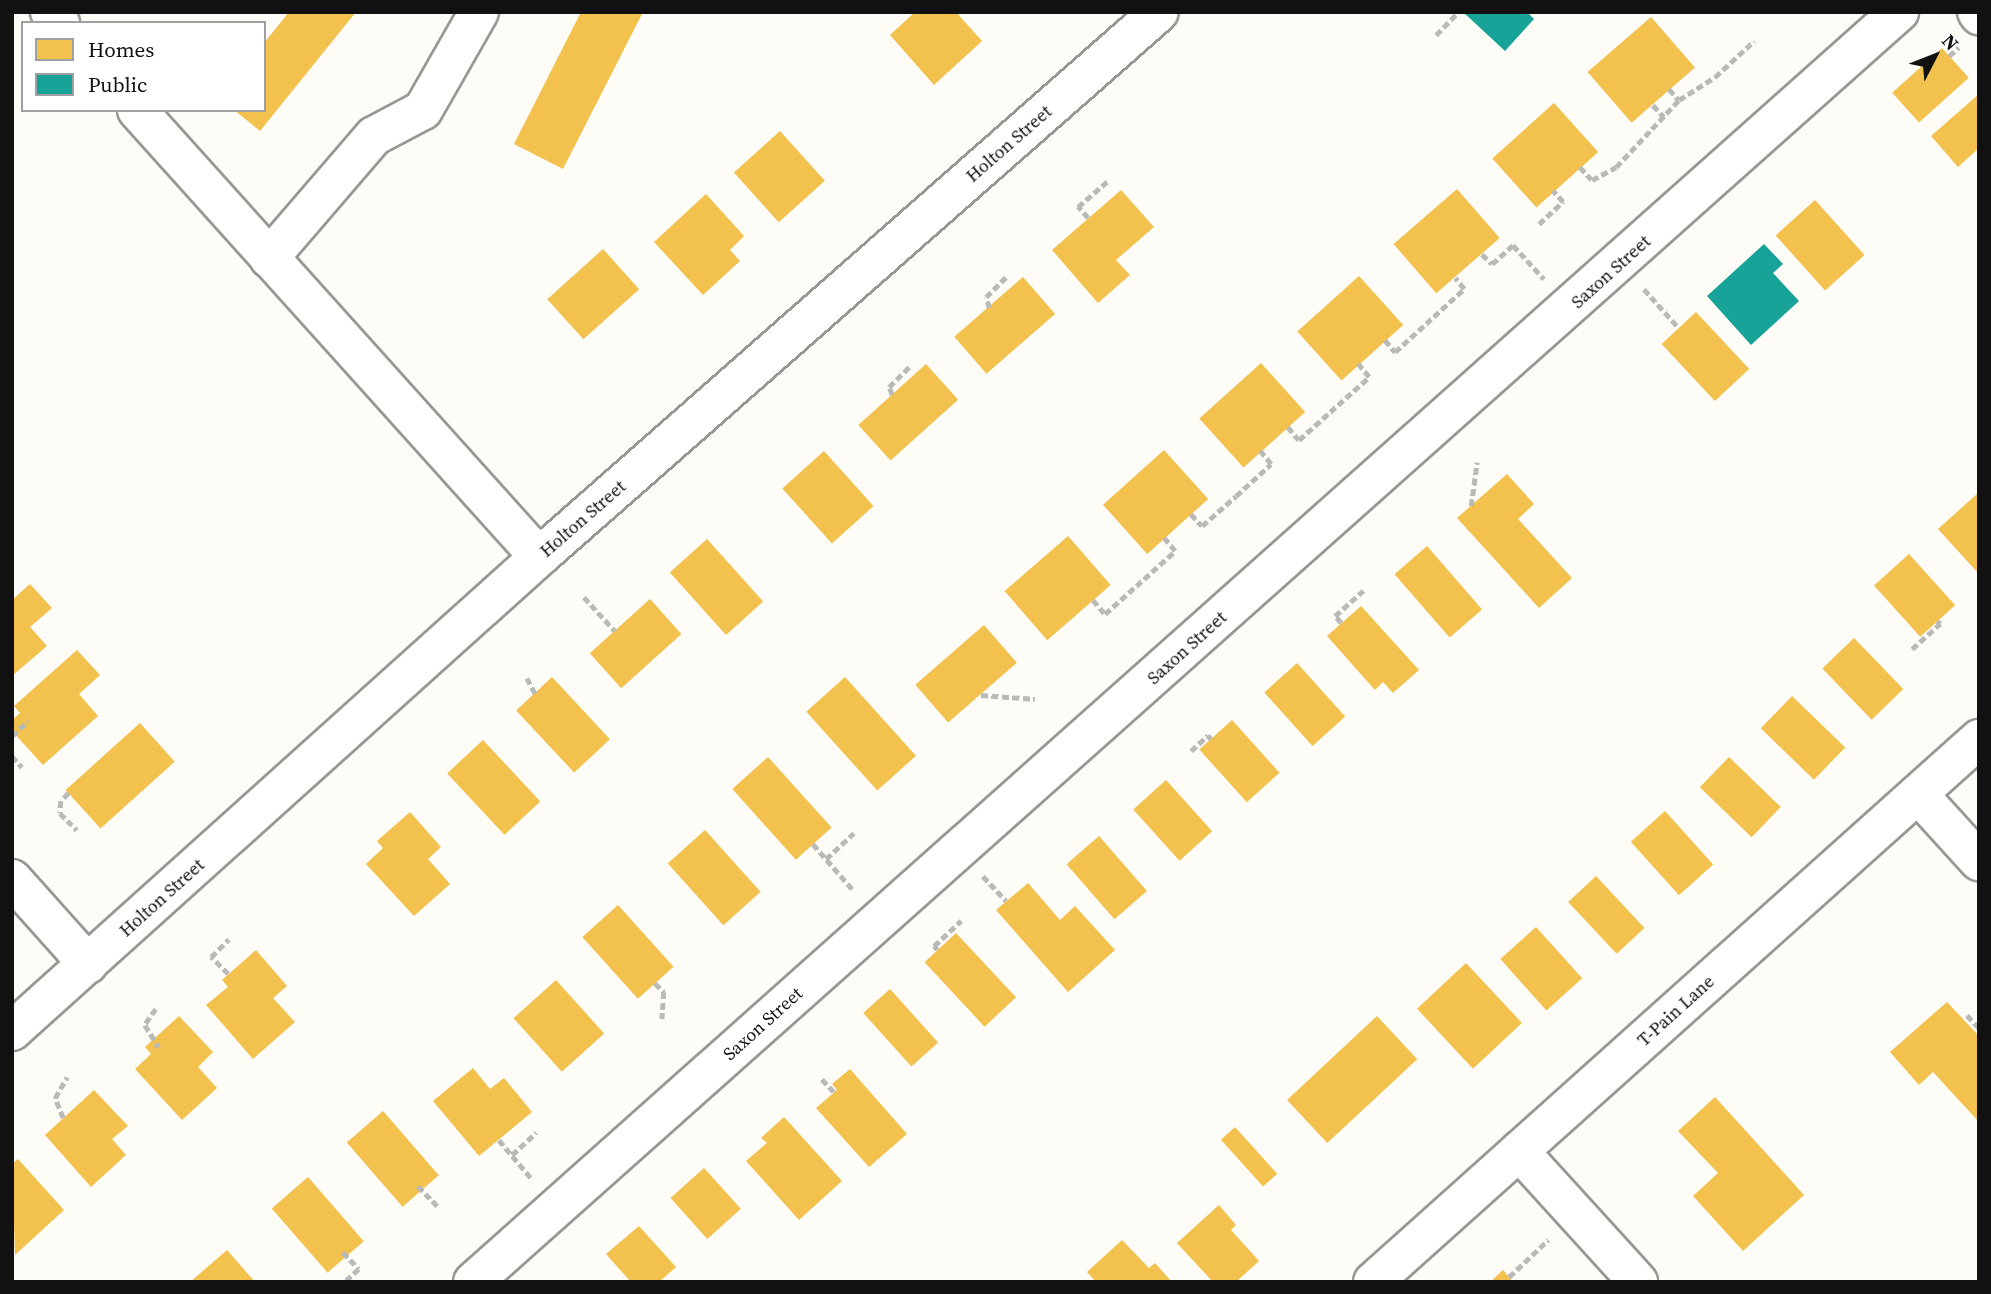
<!DOCTYPE html>
<style>
body{margin:0}
#map{position:relative;width:1991px;height:1294px;overflow:hidden;background:#fdfcf7;font-family:"Source Serif 4",serif}
div>[style]{position:absolute}
[style*='--x']{left:calc(var(--x)*1px);top:calc(var(--y)*1px);width:calc(var(--w)*1px);rotate:calc(var(--a)*1deg)}
.homes>*{inset:0;background:#f2c14e;transform-origin:0 0}
.public>*{inset:0;background:#17a398}
.path>*{height:4.5px;margin-top:-2.25px;transform-origin:0;background:repeating-linear-gradient(90deg,#b9b9b8 0 7px,transparent 0 10.5px)}
.roads{filter:drop-shadow(2px 0 #979795) drop-shadow(-2px 0 #979795) drop-shadow(0 2px #979795) drop-shadow(0 -2px #979795)}
.minor>*{height:38px;margin:-19px;padding:0 19px;transform-origin:19px;border-radius:19px;background:#fffffe}
span{translate:-50% -50%;white-space:nowrap;text-align:center;line-height:1.15;-webkit-text-stroke:7px #fff;paint-order:stroke}
.street-label{font-size:18px;color:#111}
.frame{position:absolute;inset:0;border:14px solid #111;pointer-events:none}
.legend{position:absolute;left:21px;top:21px;width:245px;height:91px;box-sizing:border-box;background:#fff;border:2px solid #a0a0a0;margin:0;padding:9px 12px;list-style:none;font-size:21px;color:#111}
.legend li{display:flex;align-items:center;gap:14px;height:35px}
.legend b{width:35px;border:2px solid #a0a0a0}
.north{position:absolute;left:1900px;top:21px;width:70px;height:70px;-webkit-text-stroke:5px #fff;paint-order:stroke;rotate:48deg;font-size:19px;font-weight:700;line-height:28px;text-align:center;color:#111}
.north::after{content:'';display:block;margin:auto;width:24px;height:32px;background:#111;clip-path:polygon(50% 0,100% 100%,50% 72%,0 100%)}
</style>
<div id="map">
<div class="homes">
<div style="clip-path:polygon(289px 12px,356px 12px,260px 131px,234px 110px,264px 110px,264px 43px)"></div>
<div style="clip-path:polygon(581px 12px,643px 12px,563px 169px,514px 144px)"></div>
<div style="clip-path:polygon(915px 12px,956px 12px,982px 41px,934px 85px,890px 35px)"></div>
<div style="left:1651px;top:17px;width:67px;height:84px;rotate:49deg"></div>
<div style="left:1942px;top:48px;width:40px;height:67px;rotate:48deg"></div>
<div style="clip-path:polygon(1979px 94px,1979px 148px,1958px 167px,1931px 136px)"></div>
<div style="left:1554px;top:103px;width:66px;height:83px;rotate:48deg"></div>
<div style="left:780px;top:131px;width:67px;height:62px;rotate:48deg"></div>
<div style="left:1457px;top:189px;width:65px;height:84px;rotate:49deg"></div>
<div style="clip-path:polygon(1121px 190px,1154px 227px,1116px 260px,1130px 275px,1098px 303px,1052px 250px)"></div>
<div style="clip-path:polygon(706px 194px,744px 236px,730px 250px,740px 261px,703px 295px,654px 242px)"></div>
<div style="left:1815px;top:200px;width:74px;height:53px;rotate:48deg"></div>
<div style="left:603px;top:249px;width:54px;height:75px;rotate:48deg"></div>
<div style="left:1359px;top:276px;width:66px;height:83px;rotate:48deg"></div>
<div style="left:1023px;top:277px;width:49px;height:91px;rotate:49deg"></div>
<div style="left:1696px;top:312px;width:78px;height:47px;rotate:47deg"></div>
<div style="left:1261px;top:363px;width:66px;height:83px;rotate:48deg"></div>
<div style="left:926px;top:364px;width:48px;height:91px;rotate:48deg"></div>
<div style="left:1164px;top:450px;width:66px;height:82px;rotate:48deg"></div>
<div style="left:824px;top:451px;width:74px;height:56px;rotate:48deg"></div>
<div style="clip-path:polygon(1507px 474px,1534px 504px,1518px 519px,1572px 578px,1539px 608px,1457px 518px)"></div>
<div style="clip-path:polygon(1977px 494px,1979px 496px,1979px 574px,1938px 529px)"></div>
<div style="left:1068px;top:536px;width:65px;height:84px;rotate:49deg"></div>
<div style="left:707px;top:539px;width:84px;height:50px;rotate:48deg"></div>
<div style="left:1427px;top:546px;width:84px;height:43px;rotate:49deg"></div>
<div style="left:1909px;top:554px;width:69px;height:47px;rotate:48deg"></div>
<div style="clip-path:polygon(30px 584px,52px 608px,30px 627px,47px 646px,12px 676px,12px 600px)"></div>
<div style="left:650px;top:599px;width:47px;height:81px;rotate:48deg"></div>
<div style="clip-path:polygon(1361px 606px,1419px 670px,1393px 693px,1383px 682px,1375px 690px,1327px 636px)"></div>
<div style="left:984px;top:625px;width:50px;height:91px;rotate:49deg"></div>
<div style="left:1854px;top:638px;width:71px;height:44px;rotate:46deg"></div>
<div style="clip-path:polygon(77px 650px,100px 675px,79px 694px,98px 716px,43px 765px,12px 731px,12px 720px,20px 713px,14px 706px)"></div>
<div style="left:1297px;top:663px;width:72px;height:44px;rotate:48deg"></div>
<div style="left:552px;top:677px;width:85px;height:49px;rotate:47deg"></div>
<div style="left:845px;top:677px;width:106px;height:52px;rotate:48deg"></div>
<div style="left:1792px;top:696px;width:74px;height:45px;rotate:44deg"></div>
<div style="left:1232px;top:720px;width:71px;height:44px;rotate:48deg"></div>
<div style="left:140px;top:723px;width:52px;height:100px;rotate:48deg"></div>
<div style="left:483px;top:740px;width:84px;height:49px;rotate:47deg"></div>
<div style="left:768px;top:757px;width:95px;height:48px;rotate:48deg"></div>
<div style="left:1729px;top:757px;width:72px;height:42px;rotate:44deg"></div>
<div style="left:1166px;top:780px;width:69px;height:44px;rotate:48deg"></div>
<div style="left:1665px;top:811px;width:72px;height:46px;rotate:48deg"></div>
<div style="clip-path:polygon(410px 812px,441px 847px,428px 859px,450px 884px,414px 916px,366px 864px,383px 848px,377px 841px)"></div>
<div style="left:705px;top:830px;width:83px;height:50px;rotate:48deg"></div>
<div style="left:1099px;top:836px;width:73px;height:43px;rotate:49deg"></div>
<div style="left:1596px;top:876px;width:71px;height:38px;rotate:47deg"></div>
<div style="clip-path:polygon(1028px 883px,1060px 920px,1075px 906px,1115px 950px,1068px 992px,996px 910px)"></div>
<div style="left:618px;top:905px;width:83px;height:48px;rotate:48deg"></div>
<div style="left:1536px;top:927px;width:69px;height:48px;rotate:48deg"></div>
<div style="left:956px;top:933px;width:88px;height:43px;rotate:47deg"></div>
<div style="clip-path:polygon(256px 950px,287px 986px,273px 998px,295px 1022px,253px 1059px,206px 1005px,228px 987px,222px 980px)"></div>
<div style="left:1466px;top:963px;width:82px;height:67px;rotate:47deg"></div>
<div style="left:556px;top:980px;width:72px;height:57px;rotate:48deg"></div>
<div style="left:890px;top:989px;width:72px;height:36px;rotate:48deg"></div>
<div style="clip-path:polygon(1947px 1002px,1979px 1036px,1979px 1122px,1933px 1072px,1919px 1085px,1890px 1052px)"></div>
<div style="clip-path:polygon(179px 1016px,213px 1052px,198px 1067px,217px 1088px,182px 1120px,135px 1069px,151px 1054px,145px 1047px)"></div>
<div style="left:1377px;top:1016px;width:59px;height:123px;rotate:47deg"></div>
<div style="clip-path:polygon(473px 1068px,490px 1089px,504px 1078px,532px 1112px,479px 1156px,433px 1101px)"></div>
<div style="clip-path:polygon(850px 1069px,907px 1134px,869px 1167px,816px 1108px,837px 1090px,832px 1084px)"></div>
<div style="clip-path:polygon(94px 1090px,128px 1126px,112px 1139px,126px 1155px,91px 1187px,45px 1135px)"></div>
<div style="clip-path:polygon(1715px 1097px,1804px 1195px,1743px 1251px,1693px 1196px,1718px 1173px,1678px 1131px)"></div>
<div style="left:383px;top:1111px;width:85px;height:48px;rotate:49deg"></div>
<div style="clip-path:polygon(784px 1117px,842px 1181px,799px 1220px,746px 1161px,767px 1143px,761px 1138px)"></div>
<div style="left:1235px;top:1127px;width:63px;height:19px;rotate:48deg"></div>
<div style="clip-path:polygon(18px 1159px,64px 1210px,15px 1255px,12px 1164px)"></div>
<div style="left:704px;top:1168px;width:55px;height:45px;rotate:48deg"></div>
<div style="left:308px;top:1177px;width:85px;height:48px;rotate:49deg"></div>
<div style="clip-path:polygon(1219px 1205px,1236px 1225px,1231px 1230px,1259px 1261px,1236px 1282px,1213px 1282px,1177px 1243px)"></div>
<div style="clip-path:polygon(639px 1226px,676px 1267px,659px 1282px,631px 1282px,606px 1254px)"></div>
<div style="clip-path:polygon(1122px 1240px,1149px 1268px,1155px 1263px,1172px 1282px,1096px 1282px,1087px 1272px)"></div>
<div style="clip-path:polygon(227px 1250px,255px 1282px,190px 1282px)"></div>
<div style="clip-path:polygon(1503px 1270px,1513px 1282px,1490px 1282px)"></div>
</div>
<div class="public">
<div style="clip-path:polygon(1463px 12px,1527px 12px,1534px 19px,1505px 51px)"></div>
<div style="clip-path:polygon(1764px 244px,1783px 264px,1773px 273px,1799px 301px,1751px 345px,1707px 296px)"></div>
</div>
<div class="path">
<div style="--x:1436;--y:35;--w:32;--a:-46"></div>
<div style="--x:1949;--y:56;--w:13;--a:-42"></div>
<div style="--x:1669;--y:89;--w:15;--a:48"></div>
<div style="--x:1653;--y:105;--w:16;--a:47"></div>
<div style="--x:1580;--y:167;--w:18;--a:47"></div>
<div style="--x:1592;--y:180;--w:27;--a:-28"></div>
<div style="--x:1616;--y:167;--w:92;--a:-46.8"></div>
<div style="--x:1679;--y:100;--w:43;--a:-32.6"></div>
<div style="--x:1715;--y:77;--w:53;--a:-42.7"></div>
<div style="--x:1088;--y:218;--w:15;--a:-132"></div>
<div style="--x:1078;--y:207;--w:41;--a:-41.1"></div>
<div style="--x:1539;--y:224;--w:33;--a:-43"></div>
<div style="--x:1563;--y:202;--w:15;--a:-132"></div>
<div style="--x:1482;--y:254;--w:14;--a:45"></div>
<div style="--x:1492;--y:264;--w:28;--a:-42"></div>
<div style="--x:1513;--y:245;--w:46;--a:47.6"></div>
<div style="--x:1644;--y:289;--w:52;--a:48.1"></div>
<div style="--x:989;--y:308;--w:11;--a:-105"></div>
<div style="--x:986;--y:297;--w:28;--a:-45"></div>
<div style="--x:1385;--y:340;--w:16;--a:50"></div>
<div style="--x:1395;--y:352;--w:93;--a:-42.4"></div>
<div style="--x:1464;--y:289;--w:14;--a:-129"></div>
<div style="--x:892;--y:395;--w:9;--a:-111"></div>
<div style="--x:889;--y:387;--w:31;--a:-45"></div>
<div style="--x:1288;--y:427;--w:17;--a:50"></div>
<div style="--x:1299;--y:440;--w:94;--a:-42"></div>
<div style="--x:1369;--y:377;--w:17;--a:-130"></div>
<div style="--x:1471;--y:506;--w:44;--a:-82.2"></div>
<div style="--x:1191;--y:514;--w:16;--a:47"></div>
<div style="--x:1202;--y:526;--w:45;--a:-41.4"></div>
<div style="--x:1236;--y:496;--w:47;--a:-42.4"></div>
<div style="--x:1271;--y:464;--w:17;--a:-130"></div>
<div style="--x:584;--y:597;--w:46;--a:47.6"></div>
<div style="--x:1093;--y:600;--w:18;--a:49"></div>
<div style="--x:1105;--y:614;--w:94;--a:-42"></div>
<div style="--x:1175;--y:551;--w:17;--a:-130"></div>
<div style="--x:1341;--y:623;--w:9;--a:-131"></div>
<div style="--x:1335;--y:616;--w:38;--a:-42"></div>
<div style="--x:1912;--y:649;--w:38;--a:-42"></div>
<div style="--x:1940;--y:624;--w:4;--a:-135"></div>
<div style="--x:527;--y:678;--w:21;--a:62"></div>
<div style="--x:981;--y:695;--w:54;--a:4.2"></div>
<div style="--x:12;--y:736;--w:22;--a:-43"></div>
<div style="--x:1191;--y:751;--w:23;--a:-43"></div>
<div style="--x:1208;--y:735;--w:5;--a:53"></div>
<div style="--x:12;--y:756;--w:15;--a:48"></div>
<div style="--x:69;--y:793;--w:11;--a:135"></div>
<div style="--x:61;--y:801;--w:12;--a:95"></div>
<div style="--x:60;--y:813;--w:24;--a:45"></div>
<div style="--x:813;--y:844;--w:62;--a:48.9"></div>
<div style="--x:826;--y:859;--w:38;--a:-43"></div>
<div style="--x:983;--y:876;--w:34;--a:47"></div>
<div style="--x:937;--y:950;--w:5;--a:-127"></div>
<div style="--x:934;--y:946;--w:37;--a:-43"></div>
<div style="--x:228;--y:974;--w:24;--a:-135"></div>
<div style="--x:211;--y:957;--w:25;--a:-45"></div>
<div style="--x:655;--y:983;--w:13;--a:45"></div>
<div style="--x:664;--y:992;--w:27;--a:94"></div>
<div style="--x:156;--y:1009;--w:19;--a:125"></div>
<div style="--x:145;--y:1025;--w:26;--a:58"></div>
<div style="--x:1967;--y:1015;--w:18;--a:47"></div>
<div style="--x:822;--y:1079;--w:18;--a:47"></div>
<div style="--x:63;--y:1118;--w:22;--a:-112"></div>
<div style="--x:55;--y:1098;--w:24;--a:-60"></div>
<div style="--x:499;--y:1140;--w:51;--a:49.8"></div>
<div style="--x:512;--y:1155;--w:33;--a:-43"></div>
<div style="--x:418;--y:1186;--w:28;--a:46"></div>
<div style="--x:343;--y:1252;--w:23;--a:47"></div>
<div style="--x:359;--y:1269;--w:19;--a:137"></div>
<div style="--x:1509;--y:1277;--w:54;--a:-43.5"></div>
</div>
<div class="roads">
<div class="minor">
<div style="--x:50;--y:12;--w:15;--a:48"></div>
<div style="--x:1977;--y:12;--w:4;--a:56"></div>
<div style="--x:137;--y:110;--w:601;--a:48.03"></div>
<div style="--x:269;--y:258;--w:161;--a:-49.3"></div>
<div style="--x:374;--y:136;--w:55;--a:-28"></div>
<div style="--x:423;--y:110;--w:113;--a:-60.3"></div>
<div style="--x:1918;--y:794;--w:91;--a:47.7"></div>
<div style="--x:12;--y:879;--w:114;--a:48.2"></div>
<div style="--x:12;--y:1031;--w:709;--a:-41.97"></div>
<div style="--x:539;--y:557;--w:825;--a:-41.32"></div>
<div style="--x:1519;--y:1151;--w:177;--a:47.7"></div>
<div style="--x:473;--y:1282;--w:1910;--a:-41.69"></div>
<div style="--x:1373;--y:1282;--w:814;--a:-41.86"></div>
</div>
</div>
<div class="street-label">
<span style="left:1009px;top:144px;rotate:-41deg">Holton Street</span>
<span style="left:1611px;top:272px;rotate:-42deg">Saxon Street</span>
<span style="left:583px;top:519px;rotate:-41deg">Holton Street</span>
<span style="left:1187px;top:648px;rotate:-42deg">Saxon Street</span>
<span style="left:162px;top:898px;rotate:-42deg">Holton Street</span>
<span style="left:1676px;top:1011px;rotate:-42deg">T-Pain Lane</span>
<span style="left:763px;top:1024px;rotate:-42deg">Saxon Street</span>
</div>
<div class="frame"></div>
<ul class="legend">
<li><b style="height:19px;background:#f2c14e"></b>Homes</li>
<li><b style="height:19px;background:#17a398"></b>Public</li>
</ul>
<div class="north">N</div>
</div>
